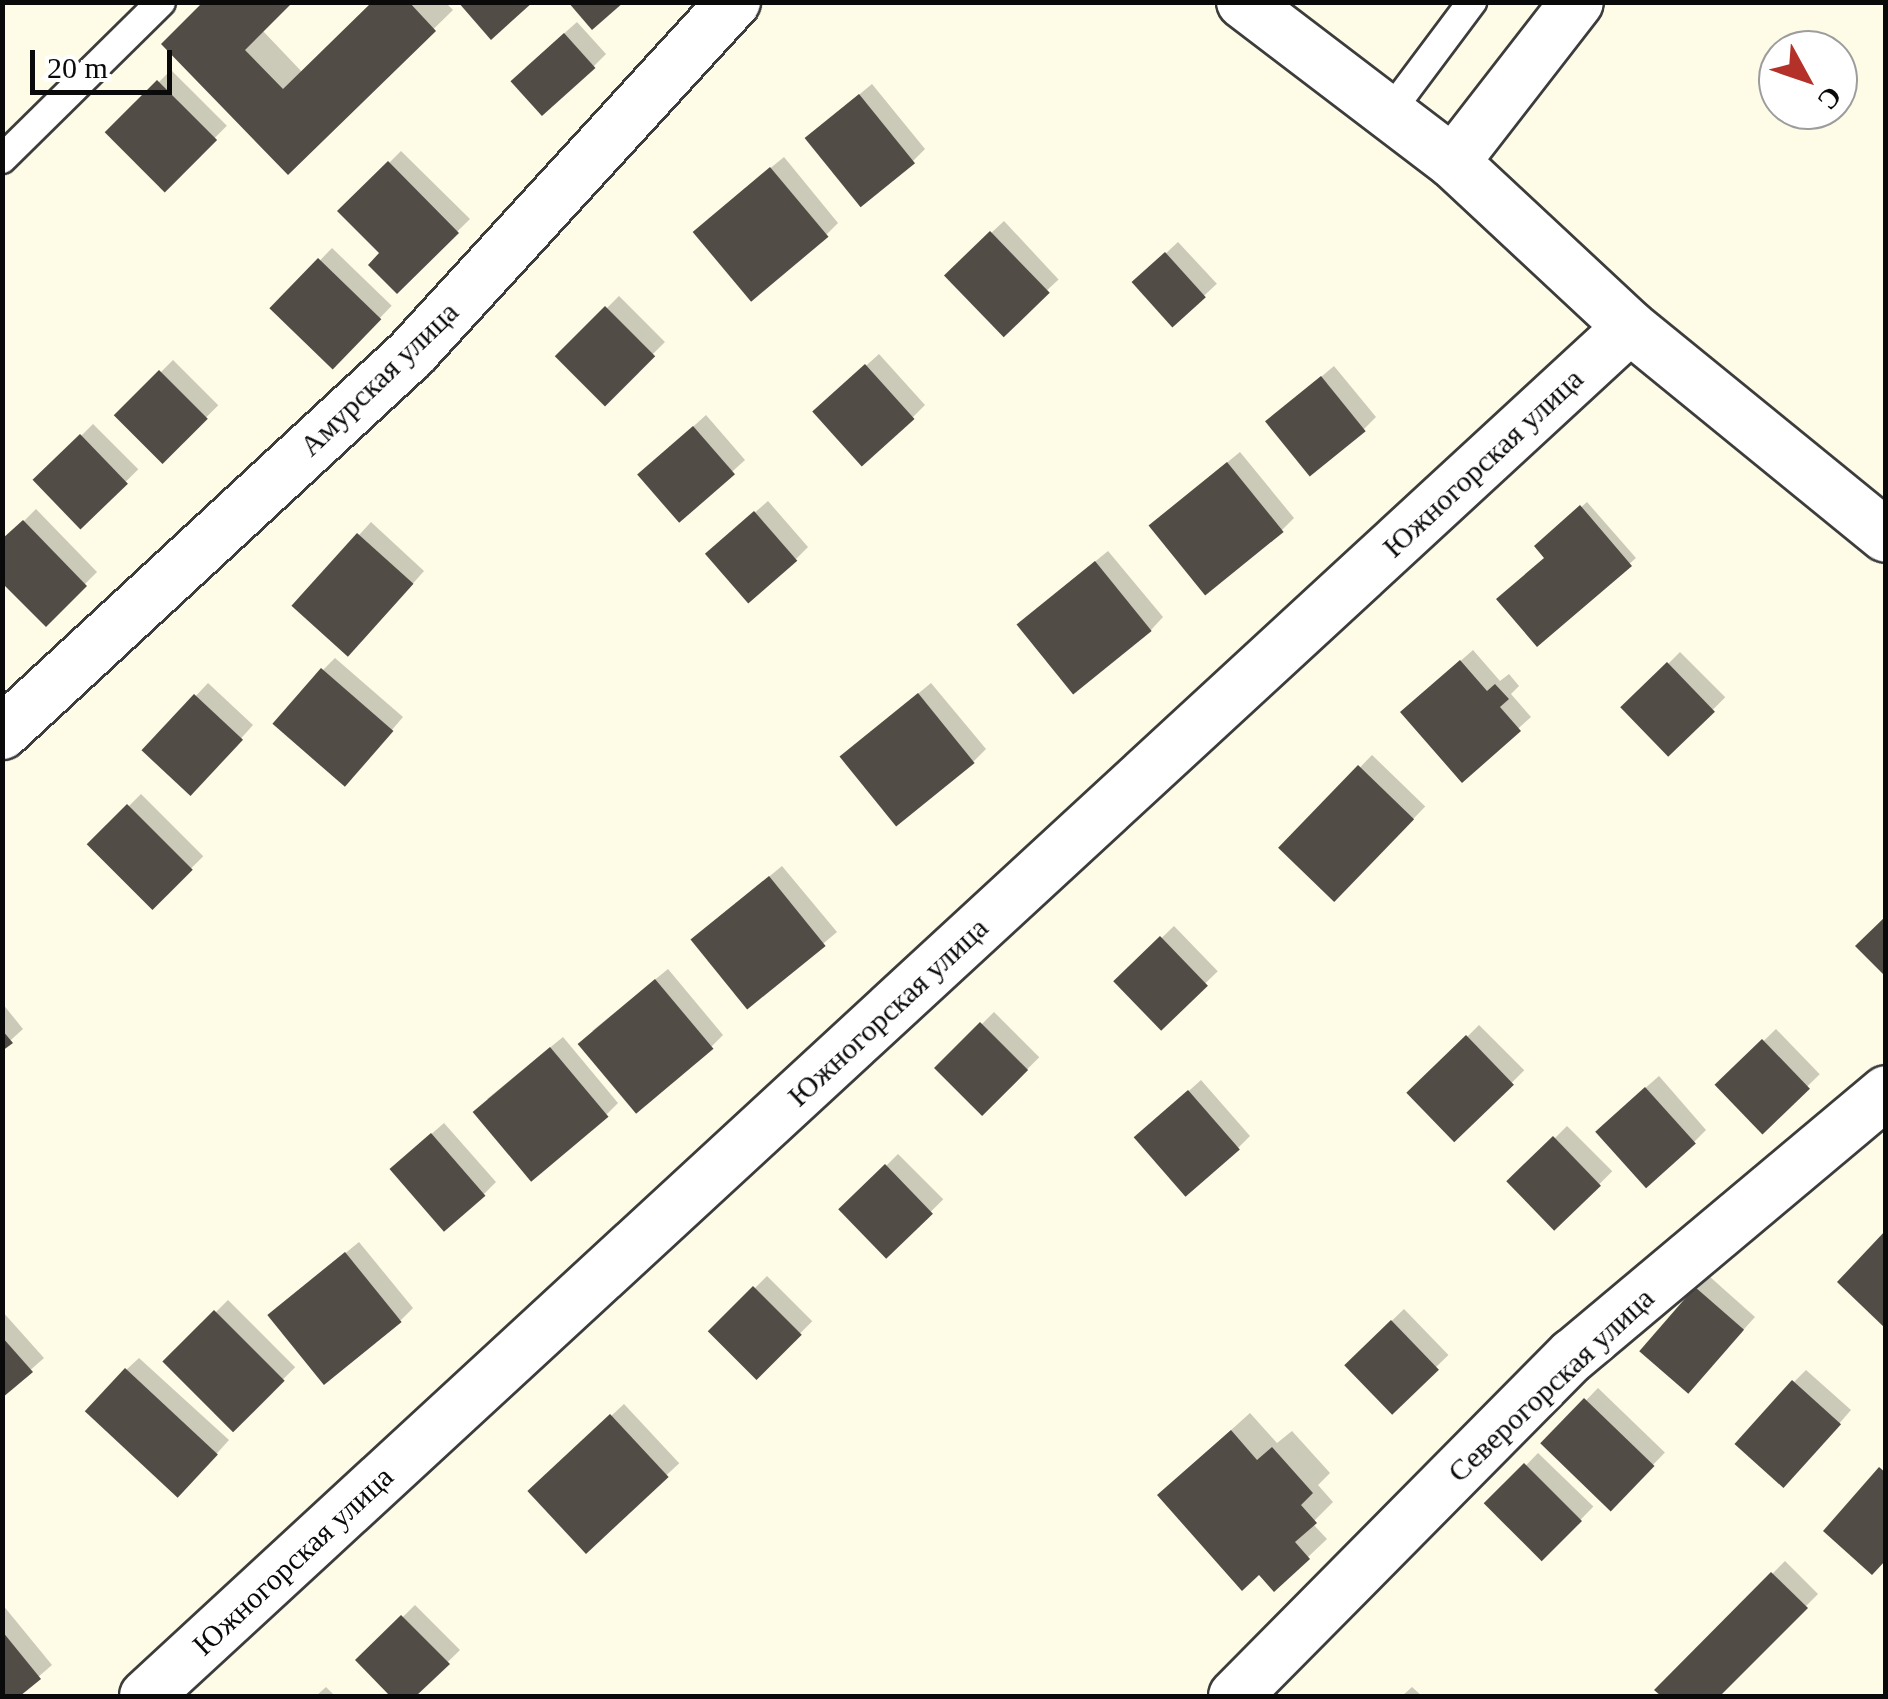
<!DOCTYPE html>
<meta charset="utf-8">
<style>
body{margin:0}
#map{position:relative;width:1888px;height:1699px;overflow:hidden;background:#fefce7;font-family:"Times New Roman",serif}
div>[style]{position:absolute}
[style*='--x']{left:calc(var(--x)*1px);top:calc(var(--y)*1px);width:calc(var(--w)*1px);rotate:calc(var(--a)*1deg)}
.shadow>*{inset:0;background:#0003;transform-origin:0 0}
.building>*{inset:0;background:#524c47;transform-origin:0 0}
.roads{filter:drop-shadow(2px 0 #3d3d3d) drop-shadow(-2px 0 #3d3d3d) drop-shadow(0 2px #3d3d3d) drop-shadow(0 -2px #3d3d3d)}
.service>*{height:28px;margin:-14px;padding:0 14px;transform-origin:14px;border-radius:14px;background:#fff}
.minor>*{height:52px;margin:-26px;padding:0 26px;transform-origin:26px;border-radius:26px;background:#fff}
span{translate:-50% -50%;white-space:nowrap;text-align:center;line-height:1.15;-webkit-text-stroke:10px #fff;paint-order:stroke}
.street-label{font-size:30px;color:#0a0a0a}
.frame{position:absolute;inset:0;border:5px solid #0a0a0a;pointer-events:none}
.north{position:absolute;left:1758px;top:30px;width:100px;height:100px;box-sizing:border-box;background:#fff;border:2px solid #9d9d9d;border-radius:50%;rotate:130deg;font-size:28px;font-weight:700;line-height:40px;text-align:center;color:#0a0a0a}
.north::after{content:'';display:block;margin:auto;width:35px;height:45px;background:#b33128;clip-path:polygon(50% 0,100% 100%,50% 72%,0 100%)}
.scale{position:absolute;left:30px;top:50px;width:142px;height:45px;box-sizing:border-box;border:5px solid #0a0a0a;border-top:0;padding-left:12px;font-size:30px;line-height:35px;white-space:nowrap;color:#0a0a0a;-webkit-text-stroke:8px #fff;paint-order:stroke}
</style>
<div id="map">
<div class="shadow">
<div style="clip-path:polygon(375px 2px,445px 2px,453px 10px,288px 171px,164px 44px,262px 30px,303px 73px)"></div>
<div style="clip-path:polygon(577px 22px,606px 54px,594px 66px,525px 68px)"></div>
<div style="left:171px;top:70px;width:79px;height:88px;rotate:45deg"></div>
<div style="clip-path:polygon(872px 84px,925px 149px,913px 161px,821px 126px)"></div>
<div style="clip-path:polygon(401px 151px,470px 219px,397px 291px,383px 253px,341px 211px)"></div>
<div style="clip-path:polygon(784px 157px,838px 223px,826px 235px,708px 219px)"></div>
<div style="left:1004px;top:221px;width:80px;height:78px;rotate:47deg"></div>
<div style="left:1178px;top:242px;width:57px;height:58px;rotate:47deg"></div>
<div style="left:332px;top:248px;width:83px;height:85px;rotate:44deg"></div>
<div style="left:619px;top:296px;width:65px;height:85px;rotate:45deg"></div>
<div style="clip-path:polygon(879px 354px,925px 405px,913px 417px,828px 400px)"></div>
<div style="left:173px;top:360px;width:64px;height:79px;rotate:45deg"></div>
<div style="clip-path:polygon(1334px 366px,1376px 417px,1364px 429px,1282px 410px)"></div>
<div style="clip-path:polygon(706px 415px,745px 460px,680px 519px,653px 463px)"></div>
<div style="left:93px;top:424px;width:64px;height:79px;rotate:45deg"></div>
<div style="clip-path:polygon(1240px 452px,1294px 518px,1282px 530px,1164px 514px)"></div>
<div style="clip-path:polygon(768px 501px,808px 547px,796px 559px,721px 542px)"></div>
<div style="clip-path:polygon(1587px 502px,1636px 558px,1537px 644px,1547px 558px,1538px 546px)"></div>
<div style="clip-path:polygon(36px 509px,97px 572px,46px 623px,2px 543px)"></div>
<div style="clip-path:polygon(371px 522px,424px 571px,361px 642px,295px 605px)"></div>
<div style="clip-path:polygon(1108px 551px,1163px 617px,1151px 630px,1032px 613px)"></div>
<div style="clip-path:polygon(1473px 650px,1500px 681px,1509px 674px,1519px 686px,1511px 694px,1531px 717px,1462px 779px,1416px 700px)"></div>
<div style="left:1680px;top:652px;width:64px;height:79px;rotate:45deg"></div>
<div style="clip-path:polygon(335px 658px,403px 717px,357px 771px,323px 670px)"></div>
<div style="clip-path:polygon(208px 683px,253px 725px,203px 781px,145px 750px)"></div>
<div style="clip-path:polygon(931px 683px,986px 749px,974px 761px,856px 745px)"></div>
<div style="left:1372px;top:755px;width:74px;height:129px;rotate:44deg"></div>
<div style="left:141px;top:794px;width:88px;height:72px;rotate:45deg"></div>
<div style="clip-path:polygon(782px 866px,837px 932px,749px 1006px,707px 928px)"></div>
<div style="left:1174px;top:926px;width:63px;height:79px;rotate:46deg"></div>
<div style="clip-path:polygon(668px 969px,723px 1035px,711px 1047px,592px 1031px)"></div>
<div style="clip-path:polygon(2px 1003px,23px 1029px,2px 1048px)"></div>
<div style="left:994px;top:1012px;width:64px;height:79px;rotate:45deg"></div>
<div style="left:1479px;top:1025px;width:64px;height:96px;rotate:45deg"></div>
<div style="left:1776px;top:1029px;width:63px;height:80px;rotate:46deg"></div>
<div style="clip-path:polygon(563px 1037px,618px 1103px,606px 1115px,487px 1099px)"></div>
<div style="clip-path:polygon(1659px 1076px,1706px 1130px,1694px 1142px,1610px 1119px)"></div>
<div style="clip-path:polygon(1201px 1080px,1250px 1136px,1238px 1148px,1150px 1126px)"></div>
<div style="clip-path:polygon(444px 1123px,496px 1182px,484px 1194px,405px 1157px)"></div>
<div style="left:1567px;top:1126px;width:64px;height:79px;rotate:45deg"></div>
<div style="left:898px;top:1154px;width:64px;height:79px;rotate:45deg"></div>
<div style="clip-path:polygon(359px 1242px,413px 1308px,401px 1320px,283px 1304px)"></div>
<div style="left:767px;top:1276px;width:64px;height:79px;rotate:45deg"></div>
<div style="clip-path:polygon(1709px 1276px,1755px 1317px,1700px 1378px,1642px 1349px)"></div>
<div style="left:228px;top:1300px;width:95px;height:88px;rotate:45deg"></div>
<div style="left:1404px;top:1309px;width:64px;height:79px;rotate:46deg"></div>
<div style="clip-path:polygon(2px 1311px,44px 1358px,2px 1395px)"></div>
<div style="clip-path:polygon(139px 1358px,229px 1440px,191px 1482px,126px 1370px)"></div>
<div style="clip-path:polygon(1806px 1370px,1851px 1410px,1797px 1472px,1794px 1382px)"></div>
<div style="left:1598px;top:1388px;width:93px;height:77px;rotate:44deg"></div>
<div style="left:624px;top:1404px;width:81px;height:128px;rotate:47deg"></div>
<div style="clip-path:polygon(1250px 1413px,1277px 1443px,1292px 1431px,1330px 1473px,1318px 1485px,1333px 1502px,1312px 1523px,1327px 1539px,1308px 1557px,1259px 1572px,1179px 1477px)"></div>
<div style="left:1538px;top:1453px;width:77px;height:71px;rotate:44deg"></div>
<div style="clip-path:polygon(1785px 1561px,1818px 1594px,1717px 1696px,1665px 1696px,1658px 1690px)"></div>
<div style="clip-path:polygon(2px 1604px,52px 1665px,16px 1696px,2px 1696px)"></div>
<div style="clip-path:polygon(415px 1605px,460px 1650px,413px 1696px,394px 1696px,359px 1660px)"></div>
<div style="clip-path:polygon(326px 1687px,335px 1696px,316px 1696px)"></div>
<div style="clip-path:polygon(1412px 1687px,1422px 1696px,1402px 1696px)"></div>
</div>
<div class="building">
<div style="clip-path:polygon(203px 2px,293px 2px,245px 50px,283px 89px,372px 2px,409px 2px,436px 31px,288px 175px,161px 44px)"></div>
<div style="clip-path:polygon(458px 2px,533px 2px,491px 40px)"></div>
<div style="clip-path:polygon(568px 2px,624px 2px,592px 30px)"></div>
<div style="left:564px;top:33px;width:47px;height:72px;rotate:48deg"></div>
<div style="left:157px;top:80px;width:85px;height:74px;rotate:45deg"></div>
<div style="left:859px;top:94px;width:89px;height:70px;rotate:51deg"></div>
<div style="clip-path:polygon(388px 161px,459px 233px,397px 294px,368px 265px,379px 253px,337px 211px)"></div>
<div style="left:770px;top:167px;width:91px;height:101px;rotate:50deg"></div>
<div style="left:990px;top:231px;width:86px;height:64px;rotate:46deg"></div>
<div style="left:1165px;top:252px;width:61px;height:45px;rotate:48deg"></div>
<div style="left:318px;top:258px;width:88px;height:70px;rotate:44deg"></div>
<div style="left:605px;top:306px;width:71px;height:71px;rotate:45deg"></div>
<div style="left:865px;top:364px;width:74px;height:71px;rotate:48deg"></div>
<div style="left:159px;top:370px;width:69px;height:64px;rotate:45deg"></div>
<div style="left:1321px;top:376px;width:71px;height:72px;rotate:51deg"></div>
<div style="left:693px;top:426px;width:64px;height:74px;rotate:49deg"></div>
<div style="left:80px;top:434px;width:69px;height:66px;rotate:46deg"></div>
<div style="left:1227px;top:462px;width:90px;height:101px;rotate:51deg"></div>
<div style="clip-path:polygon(1580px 505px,1632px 566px,1537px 647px,1496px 599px,1544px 558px,1534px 546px)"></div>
<div style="left:754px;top:511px;width:66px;height:65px;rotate:49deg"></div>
<div style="clip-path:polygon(23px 520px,87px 586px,46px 627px,2px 583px,2px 539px)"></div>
<div style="left:357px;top:533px;width:76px;height:98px;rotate:42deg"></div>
<div style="left:1095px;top:561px;width:90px;height:101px;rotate:51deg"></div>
<div style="clip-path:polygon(1460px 660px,1487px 691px,1495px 684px,1509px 699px,1500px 707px,1521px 731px,1462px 783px,1400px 712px)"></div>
<div style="left:1667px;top:662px;width:69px;height:65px;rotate:46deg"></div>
<div style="left:321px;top:668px;width:96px;height:74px;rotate:41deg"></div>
<div style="left:918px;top:693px;width:90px;height:101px;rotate:51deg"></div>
<div style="left:194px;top:694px;width:67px;height:77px;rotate:43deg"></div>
<div style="left:1358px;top:765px;width:78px;height:115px;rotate:44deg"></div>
<div style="left:127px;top:804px;width:93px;height:57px;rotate:45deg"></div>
<div style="left:769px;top:876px;width:90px;height:101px;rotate:51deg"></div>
<div style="clip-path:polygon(1886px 916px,1886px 977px,1855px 946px)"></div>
<div style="left:1160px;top:936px;width:69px;height:65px;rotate:46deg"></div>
<div style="left:655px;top:979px;width:91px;height:101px;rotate:50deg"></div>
<div style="left:980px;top:1022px;width:68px;height:65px;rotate:45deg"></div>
<div style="clip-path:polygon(2px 1030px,13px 1043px,2px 1051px)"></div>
<div style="left:1466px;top:1035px;width:69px;height:83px;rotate:46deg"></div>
<div style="left:1762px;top:1039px;width:69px;height:66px;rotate:46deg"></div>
<div style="left:550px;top:1047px;width:91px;height:101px;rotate:50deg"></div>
<div style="left:1645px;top:1087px;width:76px;height:67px;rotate:48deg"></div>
<div style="left:1188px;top:1090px;width:79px;height:72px;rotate:49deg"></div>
<div style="left:431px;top:1133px;width:83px;height:55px;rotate:49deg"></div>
<div style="left:1553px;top:1136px;width:69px;height:65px;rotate:46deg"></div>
<div style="left:885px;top:1164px;width:69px;height:65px;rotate:46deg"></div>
<div style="clip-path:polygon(1886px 1230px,1886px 1329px,1837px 1282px)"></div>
<div style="left:345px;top:1252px;width:90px;height:100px;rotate:51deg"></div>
<div style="left:753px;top:1286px;width:69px;height:64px;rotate:45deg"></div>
<div style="left:1695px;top:1287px;width:65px;height:85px;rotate:41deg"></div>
<div style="left:214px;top:1310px;width:100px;height:73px;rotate:45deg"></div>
<div style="left:1391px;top:1320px;width:69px;height:65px;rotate:46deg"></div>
<div style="clip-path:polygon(2px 1337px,33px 1372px,2px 1398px)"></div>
<div style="left:125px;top:1368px;width:127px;height:59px;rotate:43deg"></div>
<div style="left:1792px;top:1380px;width:66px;height:86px;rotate:42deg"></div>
<div style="left:1584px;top:1398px;width:98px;height:63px;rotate:44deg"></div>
<div style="left:610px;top:1414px;width:86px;height:113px;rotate:47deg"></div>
<div style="clip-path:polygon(1231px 1430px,1257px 1460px,1272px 1447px,1313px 1493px,1301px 1505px,1317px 1523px,1295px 1542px,1310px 1559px,1274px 1592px,1259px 1575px,1242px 1591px,1157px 1495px)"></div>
<div style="left:1524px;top:1463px;width:82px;height:57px;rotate:45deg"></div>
<div style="clip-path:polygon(1879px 1467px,1886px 1473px,1886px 1560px,1872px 1575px,1823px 1531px)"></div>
<div style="clip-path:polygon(1771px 1572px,1808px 1608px,1720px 1696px,1661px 1696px,1654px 1690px)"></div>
<div style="clip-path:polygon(401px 1615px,450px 1664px,416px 1696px,390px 1696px,355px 1660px)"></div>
<div style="clip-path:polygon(2px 1631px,41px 1679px,20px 1696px,2px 1696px)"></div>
</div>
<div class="roads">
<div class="service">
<div style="--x:1389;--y:113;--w:139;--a:-53.2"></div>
<div style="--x:2;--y:159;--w:223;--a:-44.6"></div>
</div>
<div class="minor">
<div style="--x:1243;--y:2;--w:264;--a:37.3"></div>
<div style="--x:1453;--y:162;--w:242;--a:43"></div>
<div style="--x:1630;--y:327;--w:330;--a:39.2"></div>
<div style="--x:1453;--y:162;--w:202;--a:-52.2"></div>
<div style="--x:2;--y:733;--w:558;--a:-42.82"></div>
<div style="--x:411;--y:354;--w:478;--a:-47.5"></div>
<div style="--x:146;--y:1696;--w:2019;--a:-42.69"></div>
<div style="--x:1235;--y:1696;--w:480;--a:-45.3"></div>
<div style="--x:1573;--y:1355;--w:409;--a:-40"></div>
</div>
</div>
<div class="street-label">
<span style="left:379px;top:379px;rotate:-44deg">Амурская улица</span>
<span style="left:1483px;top:463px;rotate:-43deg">Южногорская улица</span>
<span style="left:888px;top:1012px;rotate:-43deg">Южногорская улица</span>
<span style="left:1551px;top:1385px;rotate:-43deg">Северогорская улица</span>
<span style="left:293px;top:1561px;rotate:-43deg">Южногорская улица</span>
</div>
<div class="frame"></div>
<div class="north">С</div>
<div class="scale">20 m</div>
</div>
